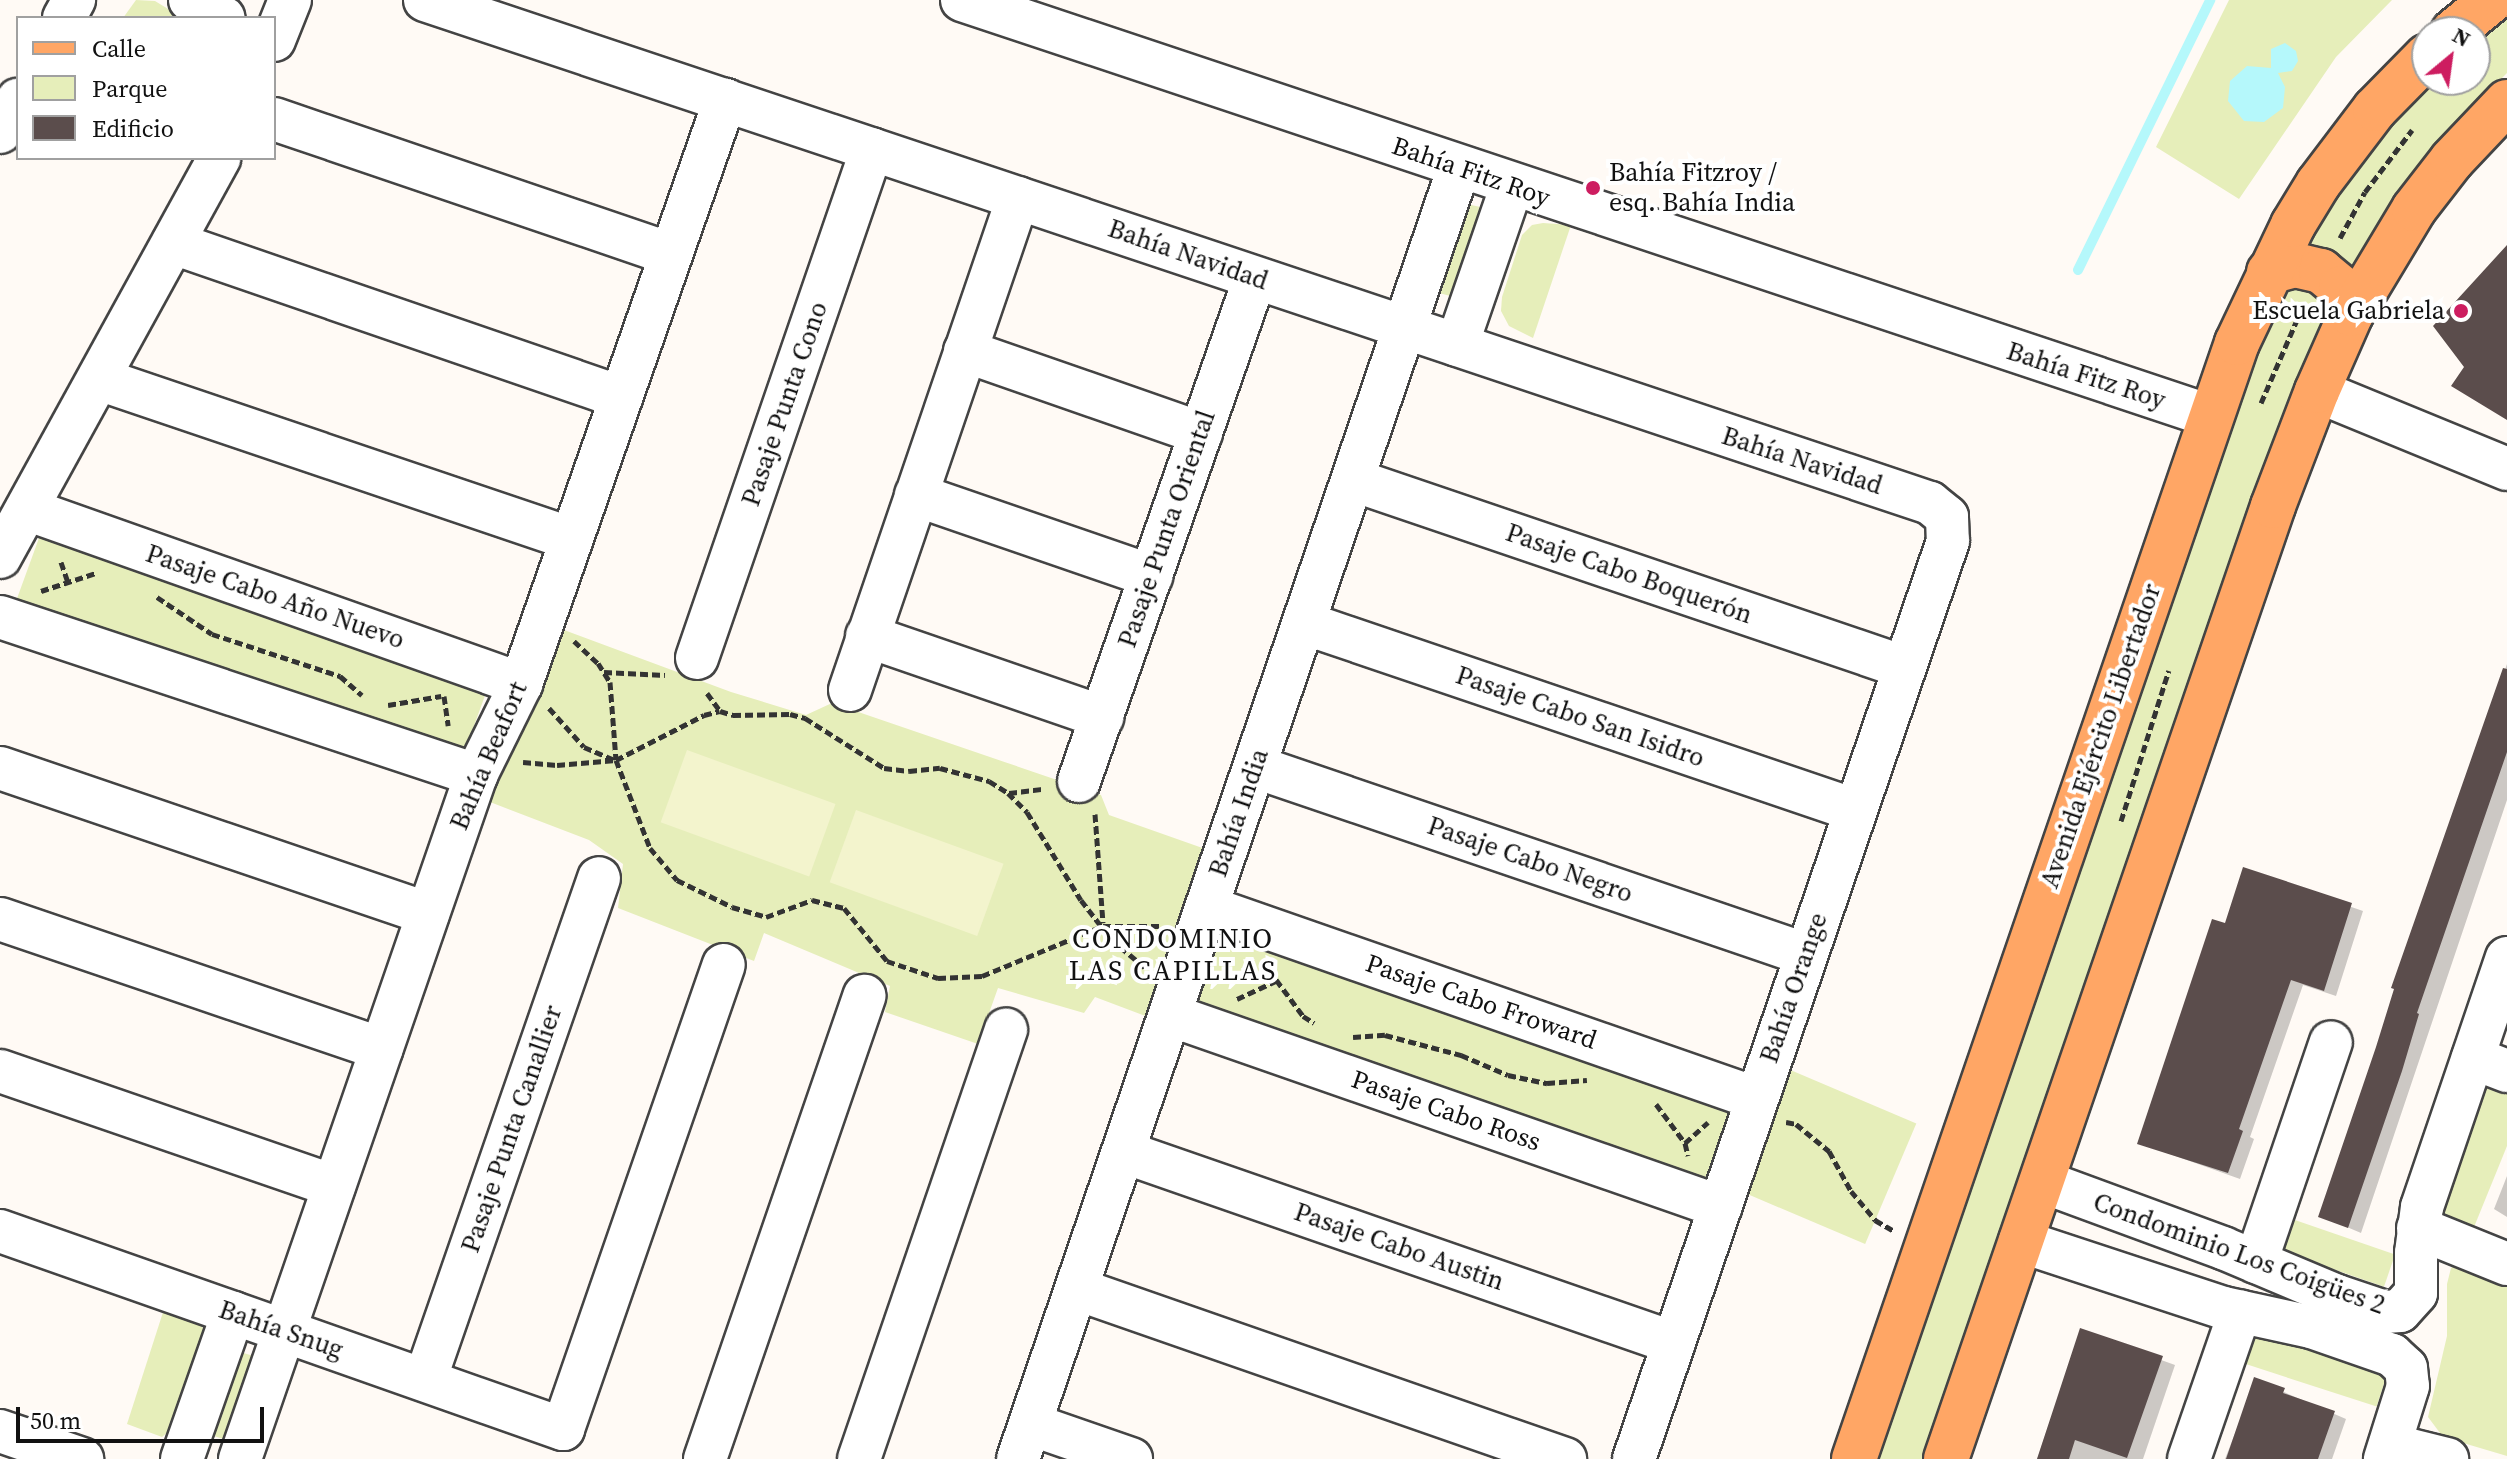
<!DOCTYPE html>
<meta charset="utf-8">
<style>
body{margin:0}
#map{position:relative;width:2507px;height:1459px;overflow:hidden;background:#fffaf5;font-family:"Source Serif 4",serif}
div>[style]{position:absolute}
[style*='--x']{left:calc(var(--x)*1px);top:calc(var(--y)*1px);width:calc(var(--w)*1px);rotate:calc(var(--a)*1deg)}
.green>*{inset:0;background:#e6eeba;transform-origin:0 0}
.pitch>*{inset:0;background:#f3f4cd;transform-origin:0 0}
.water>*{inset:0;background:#b5f8fb}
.shadow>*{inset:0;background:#0003}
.stream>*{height:10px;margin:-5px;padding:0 5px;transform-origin:5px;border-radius:5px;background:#b5f8fb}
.building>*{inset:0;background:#5b4d4c}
.path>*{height:5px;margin-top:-2.5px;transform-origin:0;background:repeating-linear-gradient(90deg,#333 0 8px,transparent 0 12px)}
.roads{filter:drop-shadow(2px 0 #444) drop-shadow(-2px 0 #444) drop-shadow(0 2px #444) drop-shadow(0 -2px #444)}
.minor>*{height:42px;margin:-21px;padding:0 21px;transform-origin:21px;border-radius:21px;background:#fff}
.major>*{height:44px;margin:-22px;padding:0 22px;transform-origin:22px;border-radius:22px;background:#ffa665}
.dots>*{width:22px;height:22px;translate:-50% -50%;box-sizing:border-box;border:4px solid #fff;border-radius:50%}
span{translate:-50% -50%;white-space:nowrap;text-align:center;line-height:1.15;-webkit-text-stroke:8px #fff;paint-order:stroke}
.street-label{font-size:26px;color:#111}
.poi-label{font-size:26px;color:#111}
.left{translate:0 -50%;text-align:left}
.right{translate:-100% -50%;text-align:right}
.neighbourhood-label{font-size:28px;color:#111;letter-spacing:2px}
.legend{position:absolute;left:16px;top:16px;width:260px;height:144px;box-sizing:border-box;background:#fff;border:2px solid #a0a0a0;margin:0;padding:10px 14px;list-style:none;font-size:24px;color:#111}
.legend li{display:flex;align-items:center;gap:16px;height:40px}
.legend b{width:40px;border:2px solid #a0a0a0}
.north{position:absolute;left:2411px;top:16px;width:80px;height:80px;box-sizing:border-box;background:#fff;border:2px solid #a0a0a0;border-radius:50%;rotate:29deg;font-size:22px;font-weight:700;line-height:32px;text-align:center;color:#111}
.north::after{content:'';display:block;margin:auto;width:28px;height:36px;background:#cd1d60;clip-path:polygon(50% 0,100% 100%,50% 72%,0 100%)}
.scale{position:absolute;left:16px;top:1407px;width:248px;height:36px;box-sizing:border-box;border:4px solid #111;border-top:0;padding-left:10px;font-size:24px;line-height:28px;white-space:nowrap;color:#111;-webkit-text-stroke:6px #fff;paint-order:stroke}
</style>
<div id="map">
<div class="green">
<div style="clip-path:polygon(136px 0,155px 1px,183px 18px,123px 18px)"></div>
<div style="clip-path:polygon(2229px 0,2392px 0,2336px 57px,2239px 199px,2156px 147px)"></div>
<div style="clip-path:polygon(2507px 3px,2507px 73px,2437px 143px,2386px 211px,2350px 277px,2339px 260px,2322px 247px,2296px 245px,2313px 217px,2427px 80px,2475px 80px,2475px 32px)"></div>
<div style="clip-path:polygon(1462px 203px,1485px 208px,1458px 298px,1439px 293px)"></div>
<div style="clip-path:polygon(1543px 223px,1571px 225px,1533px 338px,1509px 326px,1501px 311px,1502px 297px,1522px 235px,1532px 225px)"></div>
<div style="clip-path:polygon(2287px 273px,2336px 302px,1923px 1459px,1879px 1459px,2215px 450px)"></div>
<div style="left:43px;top:527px;width:473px;height:84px;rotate:20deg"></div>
<div style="clip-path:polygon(564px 630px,731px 692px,806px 715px,832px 703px,1101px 795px,1109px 815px,1211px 851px,1156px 1020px,1095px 997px,1084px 1013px,998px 988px,978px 1044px,885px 1012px,890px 986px,764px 933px,754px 961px,618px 908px,623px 864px,589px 840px,490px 802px,516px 729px,538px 693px)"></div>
<div style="left:1220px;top:921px;width:545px;height:93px;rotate:19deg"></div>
<div style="left:1781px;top:1066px;width:147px;height:131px;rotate:23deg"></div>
<div style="clip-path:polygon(2482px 1085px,2507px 1090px,2507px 1146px,2472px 1232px,2447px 1219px,2442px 1207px)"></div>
<div style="left:2292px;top:1219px;width:109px;height:34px;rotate:19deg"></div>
<div style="clip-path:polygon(2461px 1262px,2507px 1273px,2507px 1456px,2443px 1437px,2428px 1417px,2447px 1336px,2447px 1284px,2451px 1268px)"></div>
<div style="clip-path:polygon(165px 1306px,199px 1318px,205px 1334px,175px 1426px,162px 1437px,127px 1424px)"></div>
<div style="left:2254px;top:1331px;width:140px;height:34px;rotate:18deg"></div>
<div style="left:237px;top:1351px;width:24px;height:88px;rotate:17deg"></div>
</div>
<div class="pitch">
<div style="left:687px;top:750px;width:158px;height:77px;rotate:20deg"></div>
<div style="left:856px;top:810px;width:157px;height:77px;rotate:20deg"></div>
</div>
<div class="water">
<div style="clip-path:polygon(2285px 43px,2296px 51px,2298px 61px,2292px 71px,2278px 73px,2285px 87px,2283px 108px,2264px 122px,2244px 121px,2228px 101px,2230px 81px,2247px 66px,2271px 68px,2271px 49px)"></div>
</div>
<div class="shadow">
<div style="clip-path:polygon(2507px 664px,2507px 800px,2361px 1233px,2321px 1216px,2396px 989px,2393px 987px)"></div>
<div style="clip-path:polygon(2244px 870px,2363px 911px,2336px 996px,2303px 985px,2250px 1137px,2254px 1139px,2240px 1179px,2139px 1143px,2226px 926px)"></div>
<div style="clip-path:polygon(2507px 1176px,2507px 1217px,2494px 1209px)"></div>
<div style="clip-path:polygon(2081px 1331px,2175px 1365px,2143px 1459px,2037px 1459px)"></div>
<div style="clip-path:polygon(2256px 1380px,2346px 1419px,2332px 1459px,2225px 1459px)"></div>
</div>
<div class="stream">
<div style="--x:2078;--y:270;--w:301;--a:-63.9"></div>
</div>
<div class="building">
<div style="clip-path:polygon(2507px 245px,2507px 420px,2451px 386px,2464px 367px,2433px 326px)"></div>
<div style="clip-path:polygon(2503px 668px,2507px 669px,2507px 752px,2417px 1013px,2419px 1014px,2402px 1071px,2348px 1228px,2318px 1217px,2376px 1047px,2394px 989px,2391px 988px)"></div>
<div style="clip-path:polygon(2243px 867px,2352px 903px,2324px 991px,2291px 980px,2239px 1129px,2243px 1131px,2228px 1173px,2137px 1144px,2212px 919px,2225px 923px)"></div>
<div style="clip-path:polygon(2080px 1328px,2163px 1356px,2127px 1458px,2075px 1440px,2069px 1459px,2037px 1459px)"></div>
<div style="clip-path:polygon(2254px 1377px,2285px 1388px,2283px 1393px,2335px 1411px,2318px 1459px,2226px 1459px)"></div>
</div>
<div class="path">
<div style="--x:2340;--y:238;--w:52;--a:-61.5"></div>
<div style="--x:2365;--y:192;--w:78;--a:-52.8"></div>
<div style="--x:2261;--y:403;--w:106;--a:-66.6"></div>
<div style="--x:61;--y:562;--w:21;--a:71"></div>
<div style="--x:41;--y:591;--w:58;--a:-18.1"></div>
<div style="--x:157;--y:597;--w:66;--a:33.9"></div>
<div style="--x:212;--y:634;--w:135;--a:18.2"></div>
<div style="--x:340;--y:676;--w:29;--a:41"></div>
<div style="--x:574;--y:641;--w:33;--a:43"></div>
<div style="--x:598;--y:663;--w:22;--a:58"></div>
<div style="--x:610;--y:682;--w:78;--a:85.6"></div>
<div style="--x:616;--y:760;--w:94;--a:68.9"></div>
<div style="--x:650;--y:848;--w:42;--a:49.8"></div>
<div style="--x:677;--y:880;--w:61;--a:26.1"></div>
<div style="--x:732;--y:907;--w:35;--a:16"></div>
<div style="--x:766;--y:917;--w:49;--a:-20.3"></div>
<div style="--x:812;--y:900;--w:33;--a:14"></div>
<div style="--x:844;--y:908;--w:68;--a:50.9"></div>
<div style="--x:887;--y:961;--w:54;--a:18.4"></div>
<div style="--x:938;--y:978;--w:44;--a:-2.6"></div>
<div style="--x:982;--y:976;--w:131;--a:-22.5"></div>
<div style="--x:1103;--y:926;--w:60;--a:0"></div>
<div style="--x:604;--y:672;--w:61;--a:2.8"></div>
<div style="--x:707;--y:693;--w:22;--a:54"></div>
<div style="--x:444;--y:696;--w:30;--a:82"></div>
<div style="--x:388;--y:705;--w:54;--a:-9.6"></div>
<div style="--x:549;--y:708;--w:52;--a:48.1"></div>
<div style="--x:584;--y:747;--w:34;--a:23"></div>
<div style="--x:523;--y:762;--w:34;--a:5"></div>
<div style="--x:557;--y:765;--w:59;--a:-4.8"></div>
<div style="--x:616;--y:760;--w:99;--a:-27.1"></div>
<div style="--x:704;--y:715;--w:16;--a:-14"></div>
<div style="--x:720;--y:711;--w:14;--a:17"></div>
<div style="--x:733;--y:715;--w:57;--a:-1"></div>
<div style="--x:790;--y:714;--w:16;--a:15"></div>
<div style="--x:805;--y:718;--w:93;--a:32.3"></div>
<div style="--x:884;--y:768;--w:25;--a:7"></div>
<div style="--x:909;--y:771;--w:31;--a:-6"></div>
<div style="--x:940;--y:768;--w:51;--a:14.9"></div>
<div style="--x:989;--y:781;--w:22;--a:32"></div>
<div style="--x:1008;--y:793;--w:27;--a:45"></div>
<div style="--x:1027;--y:812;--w:103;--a:58.5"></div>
<div style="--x:1081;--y:900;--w:49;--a:52.4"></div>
<div style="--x:1111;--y:939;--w:48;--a:40"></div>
<div style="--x:1009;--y:793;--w:34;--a:-7"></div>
<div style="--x:1095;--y:814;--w:109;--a:85.8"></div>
<div style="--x:2121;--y:821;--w:158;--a:-72.4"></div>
<div style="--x:1269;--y:970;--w:57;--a:53.5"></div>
<div style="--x:1303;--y:1016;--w:13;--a:32"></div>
<div style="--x:1237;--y:999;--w:45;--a:-24.9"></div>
<div style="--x:1353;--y:1037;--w:32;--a:-4"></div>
<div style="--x:1385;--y:1035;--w:79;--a:14.7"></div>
<div style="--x:1461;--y:1055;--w:51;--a:23.1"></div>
<div style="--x:1508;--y:1075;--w:40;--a:12"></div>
<div style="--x:1547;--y:1083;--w:40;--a:-4.3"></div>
<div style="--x:1656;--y:1104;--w:49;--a:53.4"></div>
<div style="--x:1685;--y:1143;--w:13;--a:77"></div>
<div style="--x:1786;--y:1122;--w:10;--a:11"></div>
<div style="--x:1796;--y:1124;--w:43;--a:39.3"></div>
<div style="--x:1829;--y:1151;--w:46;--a:61.2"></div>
<div style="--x:1851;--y:1191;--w:38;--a:50"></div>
<div style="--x:1875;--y:1220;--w:22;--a:30"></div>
<div style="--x:1685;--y:1143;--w:31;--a:-42"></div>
</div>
<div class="roads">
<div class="minor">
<div style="--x:190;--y:0;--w:38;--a:28"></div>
<div style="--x:425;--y:0;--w:1587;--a:18.48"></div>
<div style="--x:1930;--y:503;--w:22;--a:39"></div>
<div style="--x:1947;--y:517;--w:24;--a:88"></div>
<div style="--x:1948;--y:541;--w:970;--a:108.88"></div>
<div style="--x:962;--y:0;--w:1316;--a:18.43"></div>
<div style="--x:64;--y:18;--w:21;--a:-61"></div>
<div style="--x:274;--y:40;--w:43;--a:-68.2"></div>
<div style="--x:274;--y:119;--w:419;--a:18.8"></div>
<div style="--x:0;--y:132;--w:37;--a:-61"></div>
<div style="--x:173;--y:243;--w:474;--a:19"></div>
<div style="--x:1457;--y:345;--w:169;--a:-71"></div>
<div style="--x:965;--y:351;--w:250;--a:19.2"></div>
<div style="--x:99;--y:379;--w:499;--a:18.7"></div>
<div style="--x:2317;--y:391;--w:205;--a:22.3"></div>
<div style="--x:1353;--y:480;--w:582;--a:18.75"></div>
<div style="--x:916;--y:495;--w:249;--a:19"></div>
<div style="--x:29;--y:510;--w:522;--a:19.48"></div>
<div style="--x:0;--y:557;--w:455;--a:-61.2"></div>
<div style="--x:0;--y:617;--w:502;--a:18.36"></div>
<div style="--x:1304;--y:623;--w:582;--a:18.75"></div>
<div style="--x:867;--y:636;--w:249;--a:19"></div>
<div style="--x:697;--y:658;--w:538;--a:-71.03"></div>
<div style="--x:850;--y:690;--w:520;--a:-71.15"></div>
<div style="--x:1256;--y:767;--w:580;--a:18.81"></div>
<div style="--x:0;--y:768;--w:452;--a:18.8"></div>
<div style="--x:1079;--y:781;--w:533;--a:-70.72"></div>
<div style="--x:1207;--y:907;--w:580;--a:19.22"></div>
<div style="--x:0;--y:919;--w:403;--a:18.8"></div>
<div style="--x:1170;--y:1015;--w:583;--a:19.21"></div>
<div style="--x:2473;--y:1058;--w:36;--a:21"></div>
<div style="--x:0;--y:1071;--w:353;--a:19"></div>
<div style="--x:1124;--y:1152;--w:582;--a:19.15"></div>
<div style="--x:2041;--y:1181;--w:194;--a:20.2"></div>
<div style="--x:2223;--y:1248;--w:124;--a:22.8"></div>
<div style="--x:2337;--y:1296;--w:51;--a:18.4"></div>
<div style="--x:2385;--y:1312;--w:15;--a:-4"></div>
<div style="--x:2400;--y:1311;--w:24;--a:-48"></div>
<div style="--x:2416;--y:1293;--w:40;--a:-90"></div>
<div style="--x:2416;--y:1253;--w:46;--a:-82.6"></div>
<div style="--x:2422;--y:1207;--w:263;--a:-71.2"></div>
<div style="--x:2418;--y:1228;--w:96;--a:22"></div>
<div style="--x:0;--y:1231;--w:597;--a:19.38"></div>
<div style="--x:563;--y:1429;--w:491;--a:-70.9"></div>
<div style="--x:2020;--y:1241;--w:215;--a:18.2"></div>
<div style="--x:2224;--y:1308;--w:89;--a:12.3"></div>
<div style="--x:2311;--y:1327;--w:86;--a:19.1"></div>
<div style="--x:2392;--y:1355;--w:19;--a:43"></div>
<div style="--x:2406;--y:1368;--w:18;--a:84"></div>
<div style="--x:2408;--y:1386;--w:77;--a:107.5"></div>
<div style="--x:2256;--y:1262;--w:232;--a:-71.2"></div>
<div style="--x:1077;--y:1289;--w:517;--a:19.21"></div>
<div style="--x:425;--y:1380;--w:531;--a:-70.88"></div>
<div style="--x:1030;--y:1424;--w:107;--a:19.1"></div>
<div style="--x:0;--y:1431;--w:87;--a:18.9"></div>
<div style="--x:2390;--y:1445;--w:59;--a:13.8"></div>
<div style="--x:182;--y:1459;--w:155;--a:-70.7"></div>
<div style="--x:240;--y:1459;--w:724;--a:-70.96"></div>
<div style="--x:476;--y:775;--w:102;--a:-63.7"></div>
<div style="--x:521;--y:684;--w:619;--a:-70.74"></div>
<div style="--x:705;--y:1459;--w:490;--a:-71"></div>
<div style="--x:859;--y:1459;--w:454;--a:-71.1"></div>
<div style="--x:1018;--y:1459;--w:1365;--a:-71.15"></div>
<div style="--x:2189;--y:1459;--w:156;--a:-70.9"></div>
</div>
<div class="major">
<div style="--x:2453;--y:32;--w:50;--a:-39.4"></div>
<div style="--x:2269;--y:272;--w:27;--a:-15"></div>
<div style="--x:2295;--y:265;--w:27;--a:13"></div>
<div style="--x:2321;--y:271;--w:26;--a:40"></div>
<div style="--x:2341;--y:288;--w:28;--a:69"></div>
<div style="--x:1854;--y:1459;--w:1180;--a:-71.06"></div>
<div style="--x:2237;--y:343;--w:131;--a:-64.6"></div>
<div style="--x:2293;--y:225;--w:48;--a:-58.6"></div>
<div style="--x:2318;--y:184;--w:94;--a:-52.8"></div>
<div style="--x:2375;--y:109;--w:74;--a:-45.5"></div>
<div style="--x:1946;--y:1459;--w:1008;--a:-71.06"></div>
<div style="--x:2273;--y:506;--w:123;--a:-69.1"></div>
<div style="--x:2317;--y:391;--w:84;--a:-66.2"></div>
<div style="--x:2351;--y:314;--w:122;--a:-59"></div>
<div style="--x:2414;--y:209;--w:62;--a:-52.2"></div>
<div style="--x:2452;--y:160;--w:80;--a:-46.5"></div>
</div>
</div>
<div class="dots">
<div style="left:1593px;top:188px;background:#cd1d60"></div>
<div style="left:2461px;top:311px;background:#cd1d60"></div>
</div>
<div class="street-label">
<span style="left:1471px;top:172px;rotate:19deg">Bahía Fitz Roy</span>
<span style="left:1188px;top:255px;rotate:19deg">Bahía Navidad</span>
<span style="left:2086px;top:376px;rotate:18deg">Bahía Fitz Roy</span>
<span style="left:785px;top:404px;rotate:-71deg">Pasaje Punta Cono</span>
<span style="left:1802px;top:461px;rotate:18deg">Bahía Navidad</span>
<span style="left:1167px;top:529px;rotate:-71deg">Pasaje Punta Oriental</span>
<span style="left:1629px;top:574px;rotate:19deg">Pasaje Cabo Boquerón</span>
<span style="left:275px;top:597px;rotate:19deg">Pasaje Cabo Año Nuevo</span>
<span style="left:1580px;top:717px;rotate:19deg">Pasaje Cabo San Isidro</span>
<span style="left:2101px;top:736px;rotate:-71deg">Avenida Ejército Libertador</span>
<span style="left:489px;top:756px;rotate:-67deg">Bahía Beafort</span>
<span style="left:1239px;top:813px;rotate:-71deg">Bahía India</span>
<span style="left:1530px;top:860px;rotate:19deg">Pasaje Cabo Negro</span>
<span style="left:1794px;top:988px;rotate:-71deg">Bahía Orange</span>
<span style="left:1481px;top:1002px;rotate:19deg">Pasaje Cabo Froward</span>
<span style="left:1446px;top:1111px;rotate:19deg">Pasaje Cabo Ross</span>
<span style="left:512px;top:1129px;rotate:-71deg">Pasaje Punta Canallier</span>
<span style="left:1399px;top:1247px;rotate:19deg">Pasaje Cabo Austin</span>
<span style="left:2239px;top:1254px;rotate:20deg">Condominio Los Coigües 2</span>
<span style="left:281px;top:1330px;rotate:19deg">Bahía Snug</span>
</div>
<div class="poi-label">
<span class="left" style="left:1609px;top:188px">Bahía Fitzroy /<br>esq. Bahía India</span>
<span class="right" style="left:2445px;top:311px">Escuela Gabriela</span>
</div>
<div class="neighbourhood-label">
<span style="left:1173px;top:954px">CONDOMINIO<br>LAS CAPILLAS</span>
</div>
<ul class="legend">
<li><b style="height:10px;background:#ffa665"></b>Calle</li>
<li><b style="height:22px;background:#e6eeba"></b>Parque</li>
<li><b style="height:22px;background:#5b4d4c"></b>Edificio</li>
</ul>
<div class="north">N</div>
<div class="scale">50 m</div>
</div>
